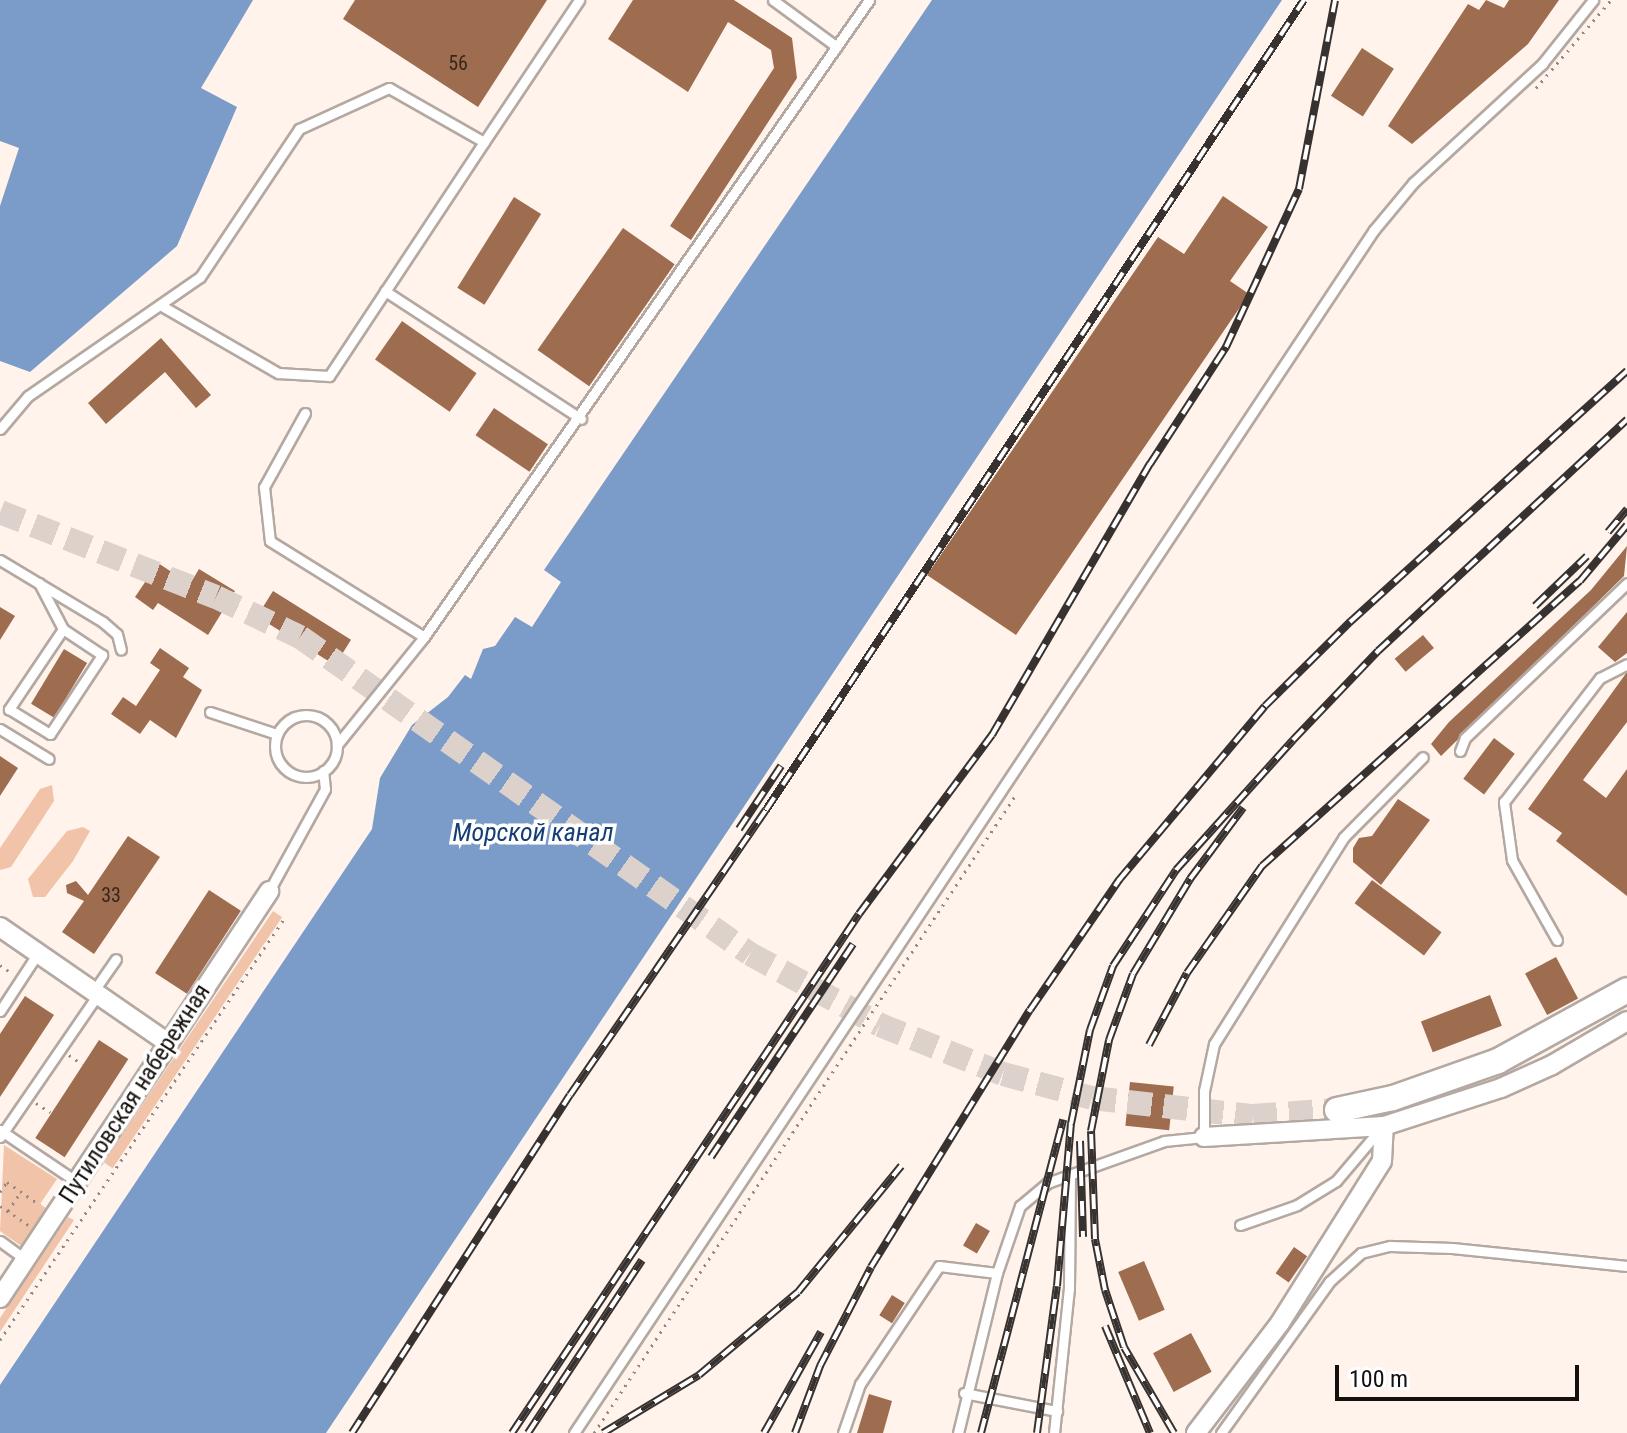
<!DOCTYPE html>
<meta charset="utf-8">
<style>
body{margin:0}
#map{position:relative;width:1627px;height:1433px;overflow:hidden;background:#fff3ec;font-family:"Roboto Condensed",sans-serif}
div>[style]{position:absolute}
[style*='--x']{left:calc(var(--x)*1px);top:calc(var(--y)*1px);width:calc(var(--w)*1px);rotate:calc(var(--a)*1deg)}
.green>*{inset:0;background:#f1c3a8;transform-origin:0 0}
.water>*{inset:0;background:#7b9bc9}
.pier>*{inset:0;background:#fff3ec}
.building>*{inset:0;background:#9e6c4e;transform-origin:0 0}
.tertiary-tunnel>*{height:24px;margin-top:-12px;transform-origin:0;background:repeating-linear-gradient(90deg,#dcd1cb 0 24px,transparent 0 36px)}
.path>*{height:3px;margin-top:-1.5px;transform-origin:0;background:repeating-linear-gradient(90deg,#928985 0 2px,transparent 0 8px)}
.roads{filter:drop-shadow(2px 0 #b4a9a2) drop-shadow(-2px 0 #b4a9a2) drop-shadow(0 2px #b4a9a2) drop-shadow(0 -2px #b4a9a2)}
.service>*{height:9px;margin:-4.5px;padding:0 4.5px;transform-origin:4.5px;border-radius:4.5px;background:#fff}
.service>.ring{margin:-4.5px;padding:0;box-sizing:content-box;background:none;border:9px solid #fff;border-radius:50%}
.minor>*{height:18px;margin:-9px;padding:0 9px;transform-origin:9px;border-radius:9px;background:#fff}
.tertiary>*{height:24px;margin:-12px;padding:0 12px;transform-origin:12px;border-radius:12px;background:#fff}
.rail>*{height:8px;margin-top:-4px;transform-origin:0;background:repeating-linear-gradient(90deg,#fff 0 15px,#37322f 0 30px);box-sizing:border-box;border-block:2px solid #37322f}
span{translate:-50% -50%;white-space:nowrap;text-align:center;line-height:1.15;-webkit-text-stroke:7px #fff;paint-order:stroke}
.number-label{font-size:20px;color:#36271e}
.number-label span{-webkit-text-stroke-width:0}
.street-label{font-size:24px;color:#14100e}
.water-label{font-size:26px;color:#153e77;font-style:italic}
.scale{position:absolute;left:1335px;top:1365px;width:244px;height:36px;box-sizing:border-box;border:4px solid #14100e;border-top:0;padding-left:10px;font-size:24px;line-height:28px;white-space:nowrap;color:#14100e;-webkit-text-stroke:6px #fff;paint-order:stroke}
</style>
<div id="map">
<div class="green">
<div style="clip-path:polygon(52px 785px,54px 801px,11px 867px,0 870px,0 848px,40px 789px)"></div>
<div style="clip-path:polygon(83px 827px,90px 831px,73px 861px,45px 897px,33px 897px,28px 879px,67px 831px)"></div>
<div style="left:273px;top:911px;width:11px;height:303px;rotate:34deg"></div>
<div style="clip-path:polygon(4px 1145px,57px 1179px,40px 1204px,49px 1210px,24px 1248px,0 1231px)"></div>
<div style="clip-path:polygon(68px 1217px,74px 1220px,0 1332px,0 1318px)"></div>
</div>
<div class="water">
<div style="clip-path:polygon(0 0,253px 0,201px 88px,237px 107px,177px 246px,30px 372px,0 361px)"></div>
<div style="clip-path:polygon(932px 0,1282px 0,326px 1433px,0 1433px,0 1385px,372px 829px,380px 778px,412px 725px,448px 697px,465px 675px,471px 679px,483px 649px,495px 646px,515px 617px,532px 627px,561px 582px,544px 570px)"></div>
</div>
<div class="pier">
<div style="clip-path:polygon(0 141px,19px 148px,0 206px)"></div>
</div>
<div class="building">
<div style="clip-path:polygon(355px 0,547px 0,478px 107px,343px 19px)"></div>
<div style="clip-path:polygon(633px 0,734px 0,792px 38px,797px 78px,691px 240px,670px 226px,774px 68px,771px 50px,728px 22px,688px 92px,608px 39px)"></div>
<div style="clip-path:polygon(1486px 0,1504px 8px,1509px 0,1559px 0,1528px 44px,1412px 144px,1388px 126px,1468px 4px,1479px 10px)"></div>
<div style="left:1362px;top:48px;width:38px;height:57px;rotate:33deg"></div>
<div style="clip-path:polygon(1223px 196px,1268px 227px,1230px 281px,1249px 294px,1016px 635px,927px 575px,1158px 237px,1184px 254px)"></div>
<div style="left:514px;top:197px;width:32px;height:107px;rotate:32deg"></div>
<div style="left:623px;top:228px;width:63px;height:149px;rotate:35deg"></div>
<div style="left:402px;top:321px;width:91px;height:47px;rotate:35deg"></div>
<div style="clip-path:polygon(161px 338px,211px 395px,196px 408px,165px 372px,106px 424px,88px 403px)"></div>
<div style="left:494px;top:408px;width:65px;height:33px;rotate:34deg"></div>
<div style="clip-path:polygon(1627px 546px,1624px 576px,1441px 756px,1431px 744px,1449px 722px,1591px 590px)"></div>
<div style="clip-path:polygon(158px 563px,190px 584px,199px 569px,235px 591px,208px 635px,158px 603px,153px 610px,135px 597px)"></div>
<div style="left:273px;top:591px;width:92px;height:30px;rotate:32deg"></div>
<div style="clip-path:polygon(0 607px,15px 616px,0 640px)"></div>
<div style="clip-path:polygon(1627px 612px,1627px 653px,1615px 662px,1598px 647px)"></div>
<div style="left:1423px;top:635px;width:17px;height:37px;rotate:50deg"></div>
<div style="clip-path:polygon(160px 648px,189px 668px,183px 677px,202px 690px,176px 738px,150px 720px,140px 734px,111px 714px,123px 697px,136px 706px,160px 670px,150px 663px)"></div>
<div style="left:64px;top:649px;width:27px;height:64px;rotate:31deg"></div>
<div style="clip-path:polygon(1627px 672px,1627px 722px,1583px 780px,1606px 798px,1627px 769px,1627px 896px,1556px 841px,1562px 833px,1528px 809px)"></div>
<div style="left:1494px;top:738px;width:26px;height:51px;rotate:37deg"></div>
<div style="clip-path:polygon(0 756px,18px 768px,0 796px)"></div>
<div style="clip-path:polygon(1398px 799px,1430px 820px,1381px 885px,1353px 862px,1353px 848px,1359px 838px,1372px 836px)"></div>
<div style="clip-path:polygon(128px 836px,160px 857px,94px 954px,62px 932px,84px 901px,67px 893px,66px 885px,76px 881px,88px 895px)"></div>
<div style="left:1372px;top:880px;width:87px;height:29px;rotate:37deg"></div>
<div style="left:209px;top:890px;width:38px;height:99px;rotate:33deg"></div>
<div style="left:1556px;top:957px;width:47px;height:35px;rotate:62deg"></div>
<div style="left:1490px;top:995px;width:33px;height:74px;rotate:69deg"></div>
<div style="clip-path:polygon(25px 996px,54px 1015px,0 1097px,0 1034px)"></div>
<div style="left:99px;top:1040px;width:35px;height:117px;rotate:33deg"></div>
<div style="left:1130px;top:1082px;width:44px;height:44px;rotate:6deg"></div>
<div style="left:976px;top:1223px;width:16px;height:26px;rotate:30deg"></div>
<div style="left:1294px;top:1247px;width:16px;height:32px;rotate:35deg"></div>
<div style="left:1144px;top:1261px;width:53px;height:28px;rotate:67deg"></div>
<div style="left:892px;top:1295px;width:15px;height:24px;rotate:32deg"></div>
<div style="left:1191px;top:1333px;width:44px;height:43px;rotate:62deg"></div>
<div style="clip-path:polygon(869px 1394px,892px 1401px,883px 1433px,857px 1433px)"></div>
</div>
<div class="tertiary-tunnel">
<div style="--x:0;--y:512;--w:232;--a:21.5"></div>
<div style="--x:216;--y:597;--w:93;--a:25.5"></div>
<div style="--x:300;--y:637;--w:550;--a:35.16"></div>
<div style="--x:750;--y:954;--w:148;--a:28.6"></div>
<div style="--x:880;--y:1025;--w:132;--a:21.7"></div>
<div style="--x:1003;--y:1074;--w:92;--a:15.1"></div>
<div style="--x:1092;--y:1098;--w:162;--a:6.4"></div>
<div style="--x:1253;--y:1116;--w:84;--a:-4.1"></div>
</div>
<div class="path">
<div style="--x:1536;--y:88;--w:116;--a:-49.6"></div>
<div style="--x:0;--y:965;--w:12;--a:35"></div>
<div style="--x:69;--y:1055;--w:16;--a:35"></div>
<div style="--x:36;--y:1103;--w:17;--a:33"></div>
<div style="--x:0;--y:1192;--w:12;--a:-55"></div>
<div style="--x:7;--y:1182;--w:40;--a:34.9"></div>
<div style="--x:0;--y:1206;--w:34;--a:34"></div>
<div style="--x:8;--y:1211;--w:23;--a:-56"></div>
<div style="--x:0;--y:1340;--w:511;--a:-56"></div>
<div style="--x:594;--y:1433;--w:767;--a:-56.54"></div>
</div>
<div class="roads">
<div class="service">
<div style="--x:773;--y:0;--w:79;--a:36.3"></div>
<div style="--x:484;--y:142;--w:171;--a:-56.2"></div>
<div style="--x:385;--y:291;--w:234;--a:33.1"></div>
<div style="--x:305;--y:413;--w:85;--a:119"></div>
<div style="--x:264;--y:487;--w:54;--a:83.7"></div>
<div style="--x:270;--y:541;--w:181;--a:31.9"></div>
<div style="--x:424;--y:637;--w:139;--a:128.9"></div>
<div style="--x:0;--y:429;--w:43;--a:-49.7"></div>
<div style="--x:28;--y:396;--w:209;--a:-34.7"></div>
<div style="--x:200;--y:277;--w:178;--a:-56.2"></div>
<div style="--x:299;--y:129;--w:99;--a:-24.5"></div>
<div style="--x:389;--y:88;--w:109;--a:29.6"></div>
<div style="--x:484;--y:142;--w:281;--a:123.5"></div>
<div style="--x:329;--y:376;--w:51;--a:-176.6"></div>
<div style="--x:278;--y:373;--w:136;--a:-150"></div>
<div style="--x:0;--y:560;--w:120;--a:31"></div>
<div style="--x:103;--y:622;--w:18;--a:41"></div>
<div style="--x:117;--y:634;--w:16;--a:76"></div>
<div style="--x:39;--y:583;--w:52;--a:62.4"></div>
<div style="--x:63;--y:629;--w:97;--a:124"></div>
<div style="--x:9;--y:709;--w:48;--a:31.4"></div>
<div style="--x:50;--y:734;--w:95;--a:-56.6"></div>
<div style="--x:102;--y:655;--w:47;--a:-146.3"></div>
<div style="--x:424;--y:637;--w:777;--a:-55.06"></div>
<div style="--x:210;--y:712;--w:71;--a:18.2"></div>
<div class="ring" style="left:275px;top:715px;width:53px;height:53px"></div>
<div style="--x:0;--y:729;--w:57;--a:31.5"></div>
<div style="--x:1460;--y:751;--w:14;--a:-69"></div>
<div style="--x:1465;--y:738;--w:224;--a:-43.7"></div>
<div style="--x:269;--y:891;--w:116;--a:-61.2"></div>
<div style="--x:325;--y:789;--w:18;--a:-96"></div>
<div style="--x:1557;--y:940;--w:92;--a:-119.4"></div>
<div style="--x:1512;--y:860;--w:59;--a:-97.9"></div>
<div style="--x:1504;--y:802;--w:157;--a:-52.3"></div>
<div style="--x:1600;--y:678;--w:30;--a:-27"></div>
<div style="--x:93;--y:992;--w:40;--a:-55.1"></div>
<div style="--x:0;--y:1011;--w:69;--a:-56.8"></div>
<div style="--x:0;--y:1130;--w:93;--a:34"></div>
<div style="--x:0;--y:1137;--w:171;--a:-55.5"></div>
<div style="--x:1240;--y:1225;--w:60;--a:-19.3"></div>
<div style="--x:1297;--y:1205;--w:46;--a:-31.6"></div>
<div style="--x:1336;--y:1181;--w:71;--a:-49.6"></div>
<div style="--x:0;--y:1241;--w:32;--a:36"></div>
<div style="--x:964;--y:1393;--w:95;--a:11"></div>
<div style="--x:574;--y:1433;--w:1445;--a:-56.38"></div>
<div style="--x:1374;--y:230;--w:61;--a:-50.3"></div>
<div style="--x:1413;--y:183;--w:176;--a:-42.7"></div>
<div style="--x:1542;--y:64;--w:82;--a:-51.4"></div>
<div style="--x:843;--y:1433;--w:52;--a:-70.9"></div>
<div style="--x:860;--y:1384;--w:142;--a:-56.2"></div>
<div style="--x:939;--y:1266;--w:58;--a:6.9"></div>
<div style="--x:958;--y:1433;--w:165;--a:-76.3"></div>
<div style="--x:997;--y:1273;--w:71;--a:-71.1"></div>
<div style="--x:1020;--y:1206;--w:35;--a:-40"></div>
<div style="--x:1047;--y:1183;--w:124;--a:-19.7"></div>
<div style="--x:1164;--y:1141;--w:40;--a:-5.7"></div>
<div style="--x:1204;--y:1137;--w:46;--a:-90"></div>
<div style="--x:1204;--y:1091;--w:48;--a:-78"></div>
<div style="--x:1214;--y:1044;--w:244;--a:-57.9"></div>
<div style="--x:1344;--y:837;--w:112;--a:-45.4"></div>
<div style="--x:1054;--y:1433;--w:145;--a:-84.1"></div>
<div style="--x:1069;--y:1289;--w:114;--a:-89.5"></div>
<div style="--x:1221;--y:1433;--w:186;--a:-54.4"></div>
<div style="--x:1329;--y:1282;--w:43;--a:-42.2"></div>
<div style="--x:1361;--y:1253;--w:30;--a:-14"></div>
<div style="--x:1390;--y:1246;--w:62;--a:1.8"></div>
<div style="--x:1452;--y:1248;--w:176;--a:5.9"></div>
</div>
<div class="minor">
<div style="--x:0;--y:927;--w:204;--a:34.6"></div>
<div style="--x:1204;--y:1137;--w:180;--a:-3.5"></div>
<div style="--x:1384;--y:1126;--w:123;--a:-18"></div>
<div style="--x:1501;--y:1088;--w:56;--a:-24.3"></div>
<div style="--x:1552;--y:1065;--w:87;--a:-30.4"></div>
<div style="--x:0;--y:1298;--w:488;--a:-56.5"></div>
<div style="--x:1196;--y:1433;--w:138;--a:-52.6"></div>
<div style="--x:1280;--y:1323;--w:191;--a:-57.8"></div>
<div style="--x:1382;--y:1161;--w:35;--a:-87"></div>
</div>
<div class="tertiary">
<div style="--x:1337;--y:1110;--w:57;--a:-12.1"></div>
<div style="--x:1393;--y:1098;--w:111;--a:-19.4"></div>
<div style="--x:1498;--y:1061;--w:147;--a:-28.8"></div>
</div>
</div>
<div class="rail">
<div style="--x:1608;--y:532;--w:30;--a:-50"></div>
<div style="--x:1535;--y:606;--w:72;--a:-43.9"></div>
<div style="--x:739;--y:829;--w:76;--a:-56.3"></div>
<div style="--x:1149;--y:1045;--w:81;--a:-62.2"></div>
<div style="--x:1187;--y:973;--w:131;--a:-55"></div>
<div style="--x:1262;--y:866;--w:427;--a:-41.9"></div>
<div style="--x:1580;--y:581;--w:73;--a:-50"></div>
<div style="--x:1080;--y:1141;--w:96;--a:88.2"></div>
<div style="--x:711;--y:1157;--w:256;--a:-56.3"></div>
<div style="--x:1105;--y:1326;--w:116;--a:67.2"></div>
<div style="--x:352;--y:1433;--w:402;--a:-57.2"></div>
<div style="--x:570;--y:1095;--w:346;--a:-55.5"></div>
<div style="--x:766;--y:810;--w:972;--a:-56.41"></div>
<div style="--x:512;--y:1433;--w:624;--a:-56.23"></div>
<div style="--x:859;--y:914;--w:223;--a:-53.4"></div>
<div style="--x:992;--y:735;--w:314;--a:-59.8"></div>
<div style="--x:1150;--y:464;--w:140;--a:-57"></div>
<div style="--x:1226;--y:347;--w:174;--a:-65.2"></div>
<div style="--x:1299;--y:189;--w:192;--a:-79.2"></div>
<div style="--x:528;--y:1433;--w:207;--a:-56.6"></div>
<div style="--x:603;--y:1433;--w:112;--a:-31.1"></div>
<div style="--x:699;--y:1375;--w:129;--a:-40"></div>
<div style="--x:798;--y:1292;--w:163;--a:-50.7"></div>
<div style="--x:764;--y:1433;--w:116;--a:-60.6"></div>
<div style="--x:795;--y:1433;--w:72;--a:-69.5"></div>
<div style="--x:820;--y:1366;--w:111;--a:-62.7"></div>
<div style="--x:871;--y:1267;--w:302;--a:-58.3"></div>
<div style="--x:1030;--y:1010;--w:158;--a:-55.6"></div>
<div style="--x:1119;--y:880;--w:227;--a:-50"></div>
<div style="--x:1265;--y:706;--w:120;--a:-44.7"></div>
<div style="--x:1350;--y:622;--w:374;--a:-42.2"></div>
<div style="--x:981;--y:1433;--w:324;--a:-75.3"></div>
<div style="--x:1037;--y:1433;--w:148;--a:-82.3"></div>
<div style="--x:1057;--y:1286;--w:163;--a:-85.1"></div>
<div style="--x:1071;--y:1124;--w:96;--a:-78.6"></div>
<div style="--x:1090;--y:1030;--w:68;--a:-70.2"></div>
<div style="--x:1113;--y:966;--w:115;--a:-56.7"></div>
<div style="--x:1176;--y:870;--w:175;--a:-48"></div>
<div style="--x:1293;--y:740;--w:123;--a:-46.3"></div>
<div style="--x:1378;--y:651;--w:340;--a:-42.9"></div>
<div style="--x:1174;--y:1433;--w:99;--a:-120.2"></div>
<div style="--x:1124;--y:1347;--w:60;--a:-108.4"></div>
<div style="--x:1105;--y:1290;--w:52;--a:-101.1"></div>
<div style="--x:1095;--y:1239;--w:108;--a:-92.1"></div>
<div style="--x:1091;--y:1131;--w:93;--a:-78.8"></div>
<div style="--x:1109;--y:1040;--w:70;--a:-70"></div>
<div style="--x:1133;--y:974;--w:111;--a:-59"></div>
<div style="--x:1190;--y:879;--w:89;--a:-53.3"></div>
</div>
<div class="number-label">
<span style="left:458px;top:63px">56</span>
<span style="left:111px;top:895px">33</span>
</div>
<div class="street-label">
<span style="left:135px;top:1094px;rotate:-57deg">Путиловская набережная</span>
</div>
<div class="water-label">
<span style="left:533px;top:833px">Морской канал</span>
</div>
<div class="scale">100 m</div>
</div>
